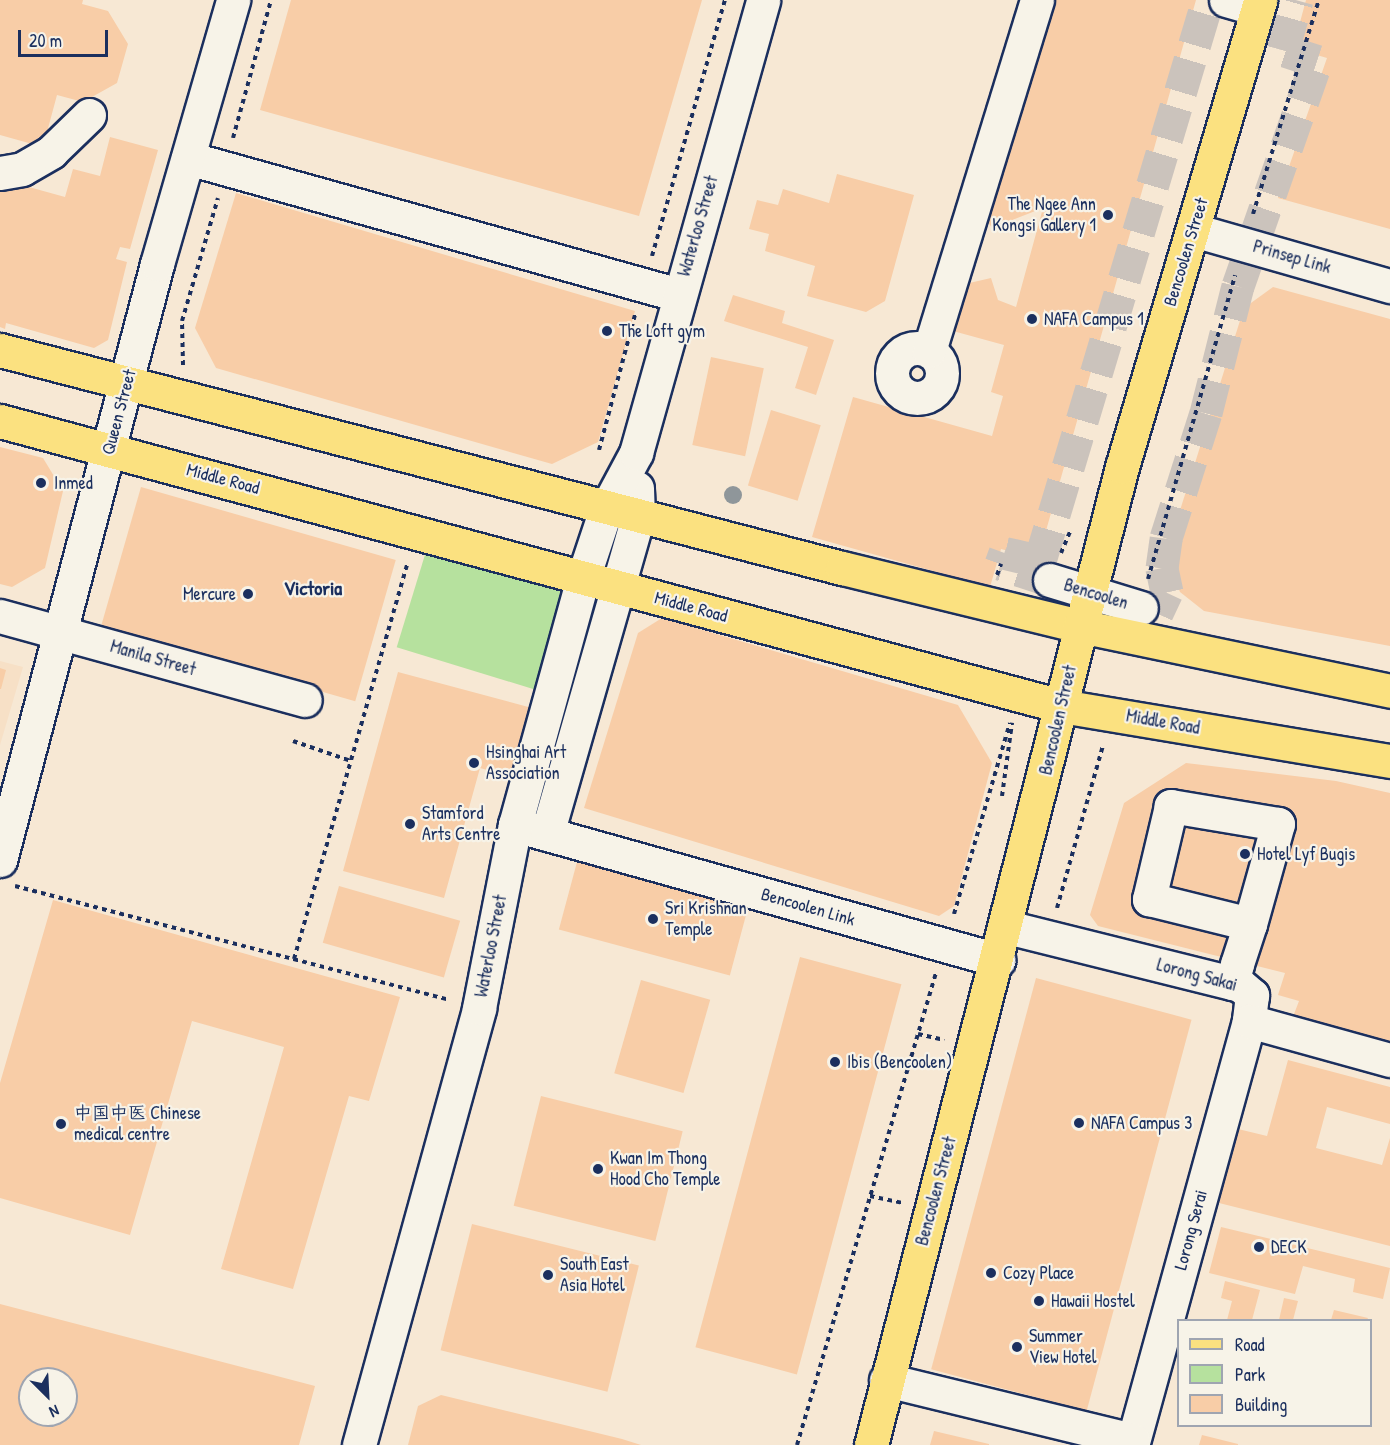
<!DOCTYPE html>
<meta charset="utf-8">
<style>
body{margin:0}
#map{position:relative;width:1390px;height:1445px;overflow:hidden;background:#f7e8d4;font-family:"Patrick Hand","LXGW WenKai TC",sans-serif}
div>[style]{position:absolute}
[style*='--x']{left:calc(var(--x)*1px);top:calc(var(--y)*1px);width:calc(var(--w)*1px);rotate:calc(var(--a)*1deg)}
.built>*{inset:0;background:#f7e0c6}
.green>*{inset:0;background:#b6e19e;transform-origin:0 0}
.building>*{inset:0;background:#f8cda7;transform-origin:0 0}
.minor-tunnel>*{height:33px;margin-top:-16.5px;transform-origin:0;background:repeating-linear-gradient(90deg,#cbc3bc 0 33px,transparent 0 49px)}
.path>*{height:4px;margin-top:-2px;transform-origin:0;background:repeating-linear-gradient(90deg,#1b2f5e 0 4.5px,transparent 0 9px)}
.roads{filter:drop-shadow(2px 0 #1b2f5e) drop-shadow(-2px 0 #1b2f5e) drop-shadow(0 2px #1b2f5e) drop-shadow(0 -2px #1b2f5e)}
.minor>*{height:33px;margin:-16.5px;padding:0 16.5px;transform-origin:16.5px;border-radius:16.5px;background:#f7f3e8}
.minor>.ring{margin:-16.5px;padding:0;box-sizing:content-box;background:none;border:33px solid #f7f3e8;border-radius:50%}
.major>*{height:33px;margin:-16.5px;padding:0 16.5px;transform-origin:16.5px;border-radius:16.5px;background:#fbe180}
.trees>*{width:18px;height:18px;margin:-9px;border-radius:50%;background:#8f969a}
.dots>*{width:16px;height:16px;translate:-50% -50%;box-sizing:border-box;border:3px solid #f7f3e8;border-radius:50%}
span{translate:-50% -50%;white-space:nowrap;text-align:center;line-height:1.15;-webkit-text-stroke:4.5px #f7f3e8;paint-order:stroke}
.poi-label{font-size:18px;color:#1b2f5e}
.right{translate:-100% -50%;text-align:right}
.left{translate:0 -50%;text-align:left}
.street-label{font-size:18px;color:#1b2f5e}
.neighbourhood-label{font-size:20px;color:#1b2f5e;font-weight:700}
.legend{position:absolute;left:1177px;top:1319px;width:195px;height:108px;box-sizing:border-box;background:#f7f3e8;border:2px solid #9fa5b1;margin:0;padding:8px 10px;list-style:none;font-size:18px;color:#1b2f5e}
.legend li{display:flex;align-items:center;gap:12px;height:30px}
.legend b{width:30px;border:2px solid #9fa5b1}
.north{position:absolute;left:18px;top:1367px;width:60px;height:60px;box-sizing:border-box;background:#f7f3e8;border:2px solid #9fa5b1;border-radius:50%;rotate:156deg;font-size:16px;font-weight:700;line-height:24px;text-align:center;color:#1b2f5e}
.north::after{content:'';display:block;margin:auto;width:21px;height:27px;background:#1b2f5e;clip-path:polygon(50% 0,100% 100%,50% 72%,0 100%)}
.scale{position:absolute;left:18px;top:30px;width:90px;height:27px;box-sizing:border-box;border:3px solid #1b2f5e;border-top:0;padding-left:8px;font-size:18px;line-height:21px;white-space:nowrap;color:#1b2f5e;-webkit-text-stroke:4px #f7f3e8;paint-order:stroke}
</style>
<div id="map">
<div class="built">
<div style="clip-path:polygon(0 661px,23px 667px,0 745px)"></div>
</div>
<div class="green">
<div style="left:435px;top:522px;width:146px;height:131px;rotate:17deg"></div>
</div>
<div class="building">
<div style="clip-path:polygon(0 0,83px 0,82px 4px,108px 11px,128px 44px,117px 83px,83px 102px,57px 95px,43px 147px,0 135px)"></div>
<div style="clip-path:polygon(291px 0,702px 0,639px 216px,260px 110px)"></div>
<div style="clip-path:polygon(1048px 0,1196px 0,1038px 559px,1001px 549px,990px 587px,812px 537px,853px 397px,992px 436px,1003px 396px,991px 392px,1004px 345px,953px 331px,965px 284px,991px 278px,998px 300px,1016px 307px,1043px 208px,992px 228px,982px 213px)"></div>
<div style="clip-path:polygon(1306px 0,1390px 0,1390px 229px,1278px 198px,1327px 58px,1293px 48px)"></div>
<div style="clip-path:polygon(110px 137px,158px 150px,130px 249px,120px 247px,116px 259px,127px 262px,108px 340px,94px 348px,6px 323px,5px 329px,0 327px,0 179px,65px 197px,73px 169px,100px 176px)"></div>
<div style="clip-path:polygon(837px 174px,914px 195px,885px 301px,866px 312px,807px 296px,815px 266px,765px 251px,769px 234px,749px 229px,757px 200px,778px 205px,783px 189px,829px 203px)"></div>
<div style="clip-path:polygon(236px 193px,635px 311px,598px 442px,552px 464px,216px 368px,195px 328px)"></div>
<div style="clip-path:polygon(1273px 287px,1390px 319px,1390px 646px,1204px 611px,1180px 592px,1171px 569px,1170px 542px,1244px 308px)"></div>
<div style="clip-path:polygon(733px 295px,785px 311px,782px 323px,834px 340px,816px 395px,795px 388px,808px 347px,724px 321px)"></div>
<div style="left:711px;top:357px;width:54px;height:90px;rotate:12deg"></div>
<div style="left:771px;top:410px;width:52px;height:79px;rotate:17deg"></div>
<div style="clip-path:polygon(0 447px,43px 458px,63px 491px,45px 568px,12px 587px,0 584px)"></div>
<div style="left:141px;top:487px;width:265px;height:147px;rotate:16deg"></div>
<div style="clip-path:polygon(662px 618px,958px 705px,992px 763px,954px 906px,939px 916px,584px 808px,638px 633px)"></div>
<div style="clip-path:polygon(0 668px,6px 670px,1px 689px,0 689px)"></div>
<div style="clip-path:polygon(398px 672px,532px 708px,513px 777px,480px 768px,444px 898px,343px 871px)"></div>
<div style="clip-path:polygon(1186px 763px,1336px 781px,1390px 793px,1390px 1050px,1291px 1022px,1299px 1001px,1278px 995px,1285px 973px,1098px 926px,1090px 915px,1124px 803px)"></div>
<div style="left:577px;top:862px;width:177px;height:70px;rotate:15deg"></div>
<div style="left:339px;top:886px;width:126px;height:59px;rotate:16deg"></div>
<div style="clip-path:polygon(53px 900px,400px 997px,369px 1101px,349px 1096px,293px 1289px,221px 1269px,284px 1047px,192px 1021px,130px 1235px,0 1198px,0 1083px)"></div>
<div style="left:800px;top:957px;width:105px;height:404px;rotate:15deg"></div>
<div style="left:1036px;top:978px;width:161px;height:405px;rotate:15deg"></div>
<div style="left:641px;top:980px;width:72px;height:97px;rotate:16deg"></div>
<div style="clip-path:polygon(1288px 1060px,1390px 1087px,1390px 1124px,1327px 1107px,1316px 1148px,1382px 1165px,1390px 1138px,1390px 1246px,1219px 1203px,1238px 1129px,1267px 1136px)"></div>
<div style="left:541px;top:1096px;width:146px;height:113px;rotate:14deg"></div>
<div style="left:472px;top:1224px;width:172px;height:130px;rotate:14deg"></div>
<div style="clip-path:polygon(1221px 1227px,1390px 1268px,1383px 1299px,1353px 1292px,1355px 1279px,1303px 1266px,1295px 1294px,1209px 1273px)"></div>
<div style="clip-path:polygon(1225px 1281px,1260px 1290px,1252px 1320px,1227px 1320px,1232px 1301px,1221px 1298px)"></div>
<div style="clip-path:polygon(1284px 1298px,1298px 1301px,1293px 1320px,1279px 1320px)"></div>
<div style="clip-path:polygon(evenodd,0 1304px,315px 1386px,299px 1445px,0 1445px,0 1304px,30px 1379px,66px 1379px,66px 1415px,30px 1415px,30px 1379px)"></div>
<div style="clip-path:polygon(1334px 1310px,1368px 1318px,1367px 1320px,1331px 1320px)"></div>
<div style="clip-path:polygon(441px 1395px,622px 1439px,641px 1445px,408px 1445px,418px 1406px)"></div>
<div style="clip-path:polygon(934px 1431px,989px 1444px,989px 1445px,930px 1445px)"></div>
<div style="clip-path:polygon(1202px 1435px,1238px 1444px,1238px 1445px,1199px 1445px)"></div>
</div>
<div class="minor-tunnel">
<div style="--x:1050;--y:580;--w:52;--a:-161.9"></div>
<div style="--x:1001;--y:564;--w:12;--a:-70"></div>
<div style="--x:1005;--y:553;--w:36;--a:13"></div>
<div style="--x:1040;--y:561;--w:586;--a:-73.33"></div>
<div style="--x:1141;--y:608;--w:17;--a:17"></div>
<div style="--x:1157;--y:613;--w:23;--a:-65"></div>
<div style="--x:1167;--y:592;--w:25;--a:-102"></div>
<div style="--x:1162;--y:568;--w:30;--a:-82"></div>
<div style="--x:1166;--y:538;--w:131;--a:-72.3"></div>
<div style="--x:1206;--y:413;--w:131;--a:-75.9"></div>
<div style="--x:1238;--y:286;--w:238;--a:-70.7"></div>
<div style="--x:1317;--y:61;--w:36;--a:-162"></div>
<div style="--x:1283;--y:50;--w:52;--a:-74.4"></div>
</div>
<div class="path">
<div style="--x:233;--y:138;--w:143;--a:-74.6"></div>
<div style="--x:1253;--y:214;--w:224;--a:-72.9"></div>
<div style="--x:652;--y:256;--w:266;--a:-74.1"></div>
<div style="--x:183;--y:365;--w:44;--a:-91.3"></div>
<div style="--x:182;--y:321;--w:128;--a:-73.7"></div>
<div style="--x:599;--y:450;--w:140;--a:-75.1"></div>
<div style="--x:1061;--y:553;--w:26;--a:-67"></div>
<div style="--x:997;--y:575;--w:12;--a:-70"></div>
<div style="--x:1148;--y:579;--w:316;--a:-74"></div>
<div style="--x:293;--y:741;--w:61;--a:19"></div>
<div style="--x:1002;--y:796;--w:74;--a:-82.2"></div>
<div style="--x:15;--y:886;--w:449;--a:14.7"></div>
<div style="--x:1057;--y:908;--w:169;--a:-74.2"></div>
<div style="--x:954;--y:914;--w:199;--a:-73.7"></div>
<div style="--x:294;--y:959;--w:413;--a:-74"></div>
<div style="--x:918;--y:1034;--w:27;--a:13"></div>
<div style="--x:870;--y:1196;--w:33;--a:12"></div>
<div style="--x:797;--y:1445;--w:492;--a:-73.6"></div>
</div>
<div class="roads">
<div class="minor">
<div style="--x:1226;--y:0;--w:32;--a:16"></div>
<div style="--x:188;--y:158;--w:510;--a:15.59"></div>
<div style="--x:0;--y:173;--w:22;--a:-10"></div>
<div style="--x:22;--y:169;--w:34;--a:-30"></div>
<div style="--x:51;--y:152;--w:53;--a:-44.2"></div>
<div style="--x:1193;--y:230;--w:205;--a:15.9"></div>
<div class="ring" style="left:892px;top:348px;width:17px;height:17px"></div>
<div style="--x:929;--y:351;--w:367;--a:-72.9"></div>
<div style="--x:1050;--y:580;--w:95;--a:17.1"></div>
<div style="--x:0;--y:616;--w:316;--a:15.4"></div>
<div style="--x:515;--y:825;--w:502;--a:15.62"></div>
<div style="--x:547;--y:834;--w:330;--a:-74"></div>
<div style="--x:638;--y:517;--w:29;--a:-92"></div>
<div style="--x:0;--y:860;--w:616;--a:-75.24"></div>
<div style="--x:157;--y:264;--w:275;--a:-73.9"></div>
<div style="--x:1007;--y:927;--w:240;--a:14"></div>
<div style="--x:1240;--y:985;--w:16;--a:40"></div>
<div style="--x:1252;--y:995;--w:26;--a:97"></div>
<div style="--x:1249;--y:1021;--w:440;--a:105.4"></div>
<div style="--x:1232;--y:983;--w:20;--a:-75"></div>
<div style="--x:1237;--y:964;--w:42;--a:-72"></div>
<div style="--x:1250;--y:924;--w:104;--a:-74.4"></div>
<div style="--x:1278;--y:824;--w:109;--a:-170.5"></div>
<div style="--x:1171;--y:806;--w:96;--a:103.3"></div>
<div style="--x:1149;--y:899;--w:104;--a:13.9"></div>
<div style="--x:1249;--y:1021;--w:146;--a:15.5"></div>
<div style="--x:886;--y:1380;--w:254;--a:13.7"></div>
<div style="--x:359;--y:1445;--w:453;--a:-74.6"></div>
<div style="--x:479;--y:1008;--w:187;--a:-78.9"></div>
<div style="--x:515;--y:825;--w:256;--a:-74.6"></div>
<div style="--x:583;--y:578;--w:73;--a:-71.6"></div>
<div style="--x:606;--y:509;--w:64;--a:-61.8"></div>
<div style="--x:636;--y:453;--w:470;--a:-74.3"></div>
</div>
<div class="major">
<div style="--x:0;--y:350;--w:870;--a:14.52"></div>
<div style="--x:842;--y:568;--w:245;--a:13.7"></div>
<div style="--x:1080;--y:626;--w:317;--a:11.8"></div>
<div style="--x:0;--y:421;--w:1099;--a:15.04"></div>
<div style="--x:1061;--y:706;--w:334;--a:9.5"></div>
<div style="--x:871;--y:1445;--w:1010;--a:-75.61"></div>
<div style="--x:1122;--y:467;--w:487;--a:-73.5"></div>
</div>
</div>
<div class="trees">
<div style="left:733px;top:495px"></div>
</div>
<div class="dots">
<div style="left:1108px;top:215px;background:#1b2f5e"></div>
<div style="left:1032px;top:319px;background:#1b2f5e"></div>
<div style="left:607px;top:331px;background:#1b2f5e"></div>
<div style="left:41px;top:483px;background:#1b2f5e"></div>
<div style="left:248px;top:594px;background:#1b2f5e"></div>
<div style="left:474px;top:763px;background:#1b2f5e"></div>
<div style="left:410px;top:824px;background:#1b2f5e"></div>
<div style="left:1245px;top:854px;background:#1b2f5e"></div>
<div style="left:653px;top:919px;background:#1b2f5e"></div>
<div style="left:835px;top:1062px;background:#1b2f5e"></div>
<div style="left:1079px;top:1123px;background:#1b2f5e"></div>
<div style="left:61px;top:1124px;background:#1b2f5e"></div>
<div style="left:598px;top:1169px;background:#1b2f5e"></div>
<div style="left:1259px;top:1247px;background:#1b2f5e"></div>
<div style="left:991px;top:1273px;background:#1b2f5e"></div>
<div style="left:548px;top:1275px;background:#1b2f5e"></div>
<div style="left:1039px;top:1301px;background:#1b2f5e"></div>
<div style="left:1017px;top:1347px;background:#1b2f5e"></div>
</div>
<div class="poi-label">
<span class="right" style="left:1096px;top:215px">The Ngee Ann<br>Kongsi Gallery 1</span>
<span class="left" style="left:1044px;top:319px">NAFA Campus 1</span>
<span class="left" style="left:619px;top:331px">The Loft gym</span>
<span class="left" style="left:54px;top:483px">Inmed</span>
<span class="right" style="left:236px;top:594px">Mercure</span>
<span class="left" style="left:486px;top:763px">Hsinghai Art<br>Association</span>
<span class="left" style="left:422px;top:824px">Stamford<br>Arts Centre</span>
<span class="left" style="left:1257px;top:854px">Hotel Lyf Bugis</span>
<span class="left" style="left:665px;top:919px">Sri Krishnan<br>Temple</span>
<span class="left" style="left:847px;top:1062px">Ibis (Bencoolen)</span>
<span class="left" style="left:74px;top:1124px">中国中医 Chinese<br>medical centre</span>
<span class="left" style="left:1091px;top:1123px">NAFA Campus 3</span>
<span class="left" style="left:610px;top:1169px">Kwan Im Thong<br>Hood Cho Temple</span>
<span class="left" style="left:1271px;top:1247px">DECK</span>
<span class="left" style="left:560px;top:1275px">South East<br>Asia Hotel</span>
<span class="left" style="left:1003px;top:1273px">Cozy Place</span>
<span class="left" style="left:1051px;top:1301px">Hawaii Hostel</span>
<span class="left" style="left:1029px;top:1347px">Summer<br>View Hotel</span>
</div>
<div class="street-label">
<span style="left:698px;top:226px;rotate:-74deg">Waterloo Street</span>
<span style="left:1186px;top:252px;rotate:-73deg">Bencoolen Street</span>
<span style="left:1292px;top:257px;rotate:16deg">Prinsep Link</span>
<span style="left:119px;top:412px;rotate:-75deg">Queen Street</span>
<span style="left:223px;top:479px;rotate:15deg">Middle Road</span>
<span style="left:1096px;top:594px;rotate:17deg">Bencoolen</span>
<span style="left:691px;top:607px;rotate:15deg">Middle Road</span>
<span style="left:153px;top:658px;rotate:16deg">Manila Street</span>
<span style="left:1058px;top:720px;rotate:-77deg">Bencoolen Street</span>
<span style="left:1163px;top:722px;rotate:10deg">Middle Road</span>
<span style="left:808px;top:907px;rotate:16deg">Bencoolen Link</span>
<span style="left:491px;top:946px;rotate:-79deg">Waterloo Street</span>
<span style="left:1197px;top:975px;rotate:15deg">Lorong Sakai</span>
<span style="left:936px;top:1191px;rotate:-75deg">Bencoolen Street</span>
<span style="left:1191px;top:1230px;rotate:-75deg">Lorong Serai</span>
</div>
<div class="neighbourhood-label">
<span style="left:313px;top:587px">Victoria</span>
</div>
<ul class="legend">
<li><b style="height:8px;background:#fbe180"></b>Road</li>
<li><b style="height:16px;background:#b6e19e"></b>Park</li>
<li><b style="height:16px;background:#f8cda7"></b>Building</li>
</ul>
<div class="north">N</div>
<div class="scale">20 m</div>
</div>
